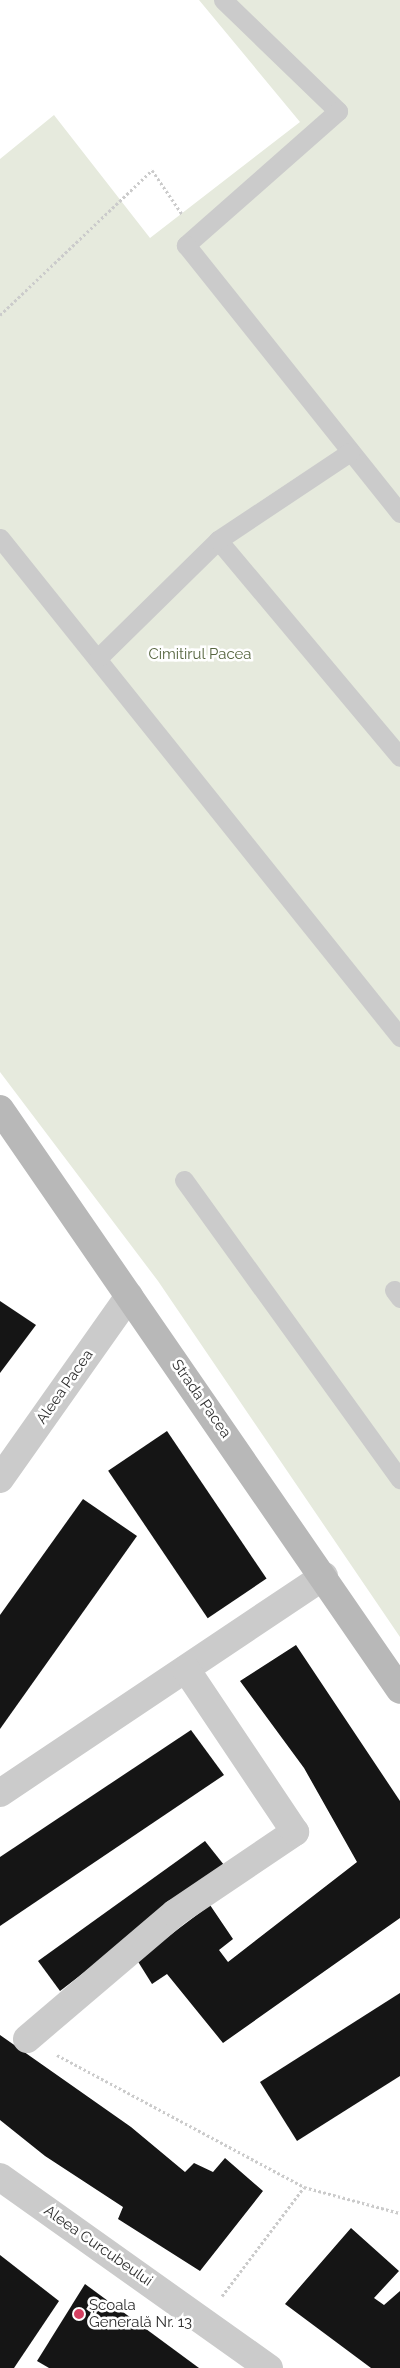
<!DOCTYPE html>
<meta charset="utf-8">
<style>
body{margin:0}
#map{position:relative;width:400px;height:2368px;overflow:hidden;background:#fff;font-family:Raleway,sans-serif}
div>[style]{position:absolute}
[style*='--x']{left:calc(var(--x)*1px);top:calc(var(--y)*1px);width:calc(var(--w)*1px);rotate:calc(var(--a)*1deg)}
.green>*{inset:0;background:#e6eadd}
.building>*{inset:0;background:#151515;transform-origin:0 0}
.path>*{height:3px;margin-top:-1.5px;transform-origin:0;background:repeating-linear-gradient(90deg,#cbcbcb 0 2.5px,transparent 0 5px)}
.lane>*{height:19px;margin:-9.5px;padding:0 9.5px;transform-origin:9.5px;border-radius:9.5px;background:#cbcbcb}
.street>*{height:28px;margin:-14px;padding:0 14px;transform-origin:14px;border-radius:14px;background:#cbcbcb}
.secondary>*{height:28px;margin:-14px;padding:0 14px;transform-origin:14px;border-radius:14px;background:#b8b8b8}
.dots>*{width:14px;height:14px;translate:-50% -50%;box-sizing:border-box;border:2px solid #fff;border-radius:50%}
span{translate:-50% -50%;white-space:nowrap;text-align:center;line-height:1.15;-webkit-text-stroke:5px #fff;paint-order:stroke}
.park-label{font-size:15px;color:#576640}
.street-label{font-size:15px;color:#2e2e2e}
.poi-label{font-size:15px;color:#2e2e2e}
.left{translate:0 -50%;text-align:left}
</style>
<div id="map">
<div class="green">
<div style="clip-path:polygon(199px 0,400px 0,400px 1637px,158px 1281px,0 1072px,0 159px,54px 115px,150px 238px,300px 122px)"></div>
</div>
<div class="building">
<div style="clip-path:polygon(0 1301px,36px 1325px,0 1373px)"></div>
<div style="left:167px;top:1431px;width:178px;height:71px;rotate:56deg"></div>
<div style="clip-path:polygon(83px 1499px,137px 1536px,0 1729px,0 1615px)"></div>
<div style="clip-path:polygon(296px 1645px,400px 1801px,400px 1918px,223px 2043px,167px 1974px,152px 1984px,137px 1960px,210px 1905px,233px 1939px,219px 1950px,228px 1962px,357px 1862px,304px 1768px,240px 1681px)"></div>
<div style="clip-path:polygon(191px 1730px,224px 1775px,0 1926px,0 1857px)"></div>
<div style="clip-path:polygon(205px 1841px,224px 1865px,60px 1991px,38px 1961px)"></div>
<div style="clip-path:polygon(400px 1993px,400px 2076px,297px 2141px,260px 2082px)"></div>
<div style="clip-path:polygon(0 2035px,131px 2127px,185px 2172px,194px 2163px,213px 2172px,225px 2158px,263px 2191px,200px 2271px,118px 2219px,123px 2207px,45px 2156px,0 2120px)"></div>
<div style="clip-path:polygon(351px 2228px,399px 2271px,374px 2298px,384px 2305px,400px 2291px,400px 2368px,371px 2368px,285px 2304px)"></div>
<div style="clip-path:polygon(0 2255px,59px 2301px,14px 2368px,0 2368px)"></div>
<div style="clip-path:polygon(85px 2284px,199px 2368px,49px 2368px,37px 2361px)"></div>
</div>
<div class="path">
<div style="--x:0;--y:315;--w:210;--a:-43.6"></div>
<div style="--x:152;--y:170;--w:53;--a:55.7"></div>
<div style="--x:57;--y:2055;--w:280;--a:28.1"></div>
<div style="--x:304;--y:2187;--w:99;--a:15.2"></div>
<div style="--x:222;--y:2296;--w:136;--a:-53"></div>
</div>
<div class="lane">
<div style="--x:223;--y:0;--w:160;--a:44"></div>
<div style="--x:338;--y:111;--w:203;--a:138.6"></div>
<div style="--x:186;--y:245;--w:343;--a:51.4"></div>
<div style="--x:0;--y:538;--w:640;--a:51.28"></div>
<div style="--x:218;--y:540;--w:283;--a:50"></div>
<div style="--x:99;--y:657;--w:167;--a:-44.5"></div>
<div style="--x:218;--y:540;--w:159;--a:-33.7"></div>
<div style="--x:184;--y:1180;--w:369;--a:54.2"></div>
<div style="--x:394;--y:1290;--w:10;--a:53"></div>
</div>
<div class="street">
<div style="--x:0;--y:1479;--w:224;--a:-54.8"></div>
<div style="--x:0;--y:1793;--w:390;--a:-33.8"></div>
<div style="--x:27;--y:2039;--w:194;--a:-40.4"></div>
<div style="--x:175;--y:1913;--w:145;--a:-34"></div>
<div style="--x:295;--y:1832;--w:196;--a:-123.8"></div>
<div style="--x:0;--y:2177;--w:330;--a:35.4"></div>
</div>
<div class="secondary">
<div style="--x:0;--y:1109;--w:705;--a:55.45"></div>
</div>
<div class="dots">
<div style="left:79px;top:2314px;background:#d54162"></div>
</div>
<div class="park-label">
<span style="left:200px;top:655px">Cimitirul Pacea</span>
</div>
<div class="street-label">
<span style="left:65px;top:1387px;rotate:-55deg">Aleea Pacea</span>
<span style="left:201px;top:1399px;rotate:55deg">Strada Pacea</span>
<span style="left:98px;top:2246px;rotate:35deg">Aleea Curcubeului</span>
</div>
<div class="poi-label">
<span class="left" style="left:89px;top:2314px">Școala<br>Generală Nr. 13</span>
</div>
</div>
